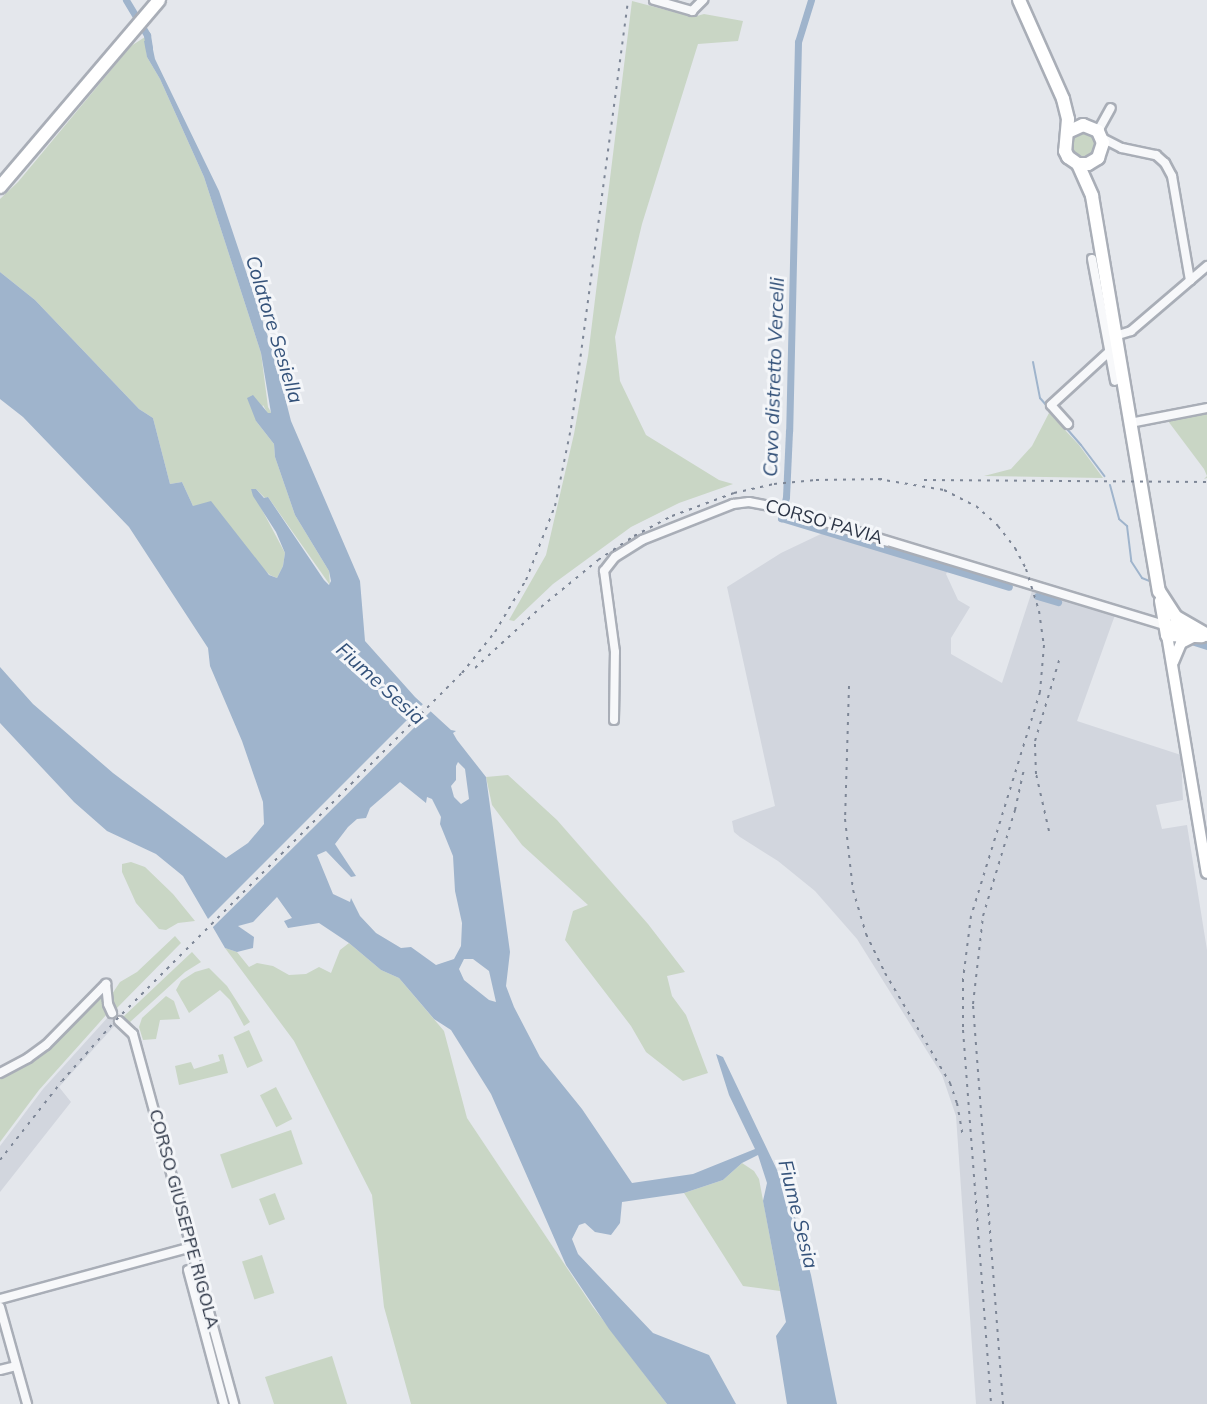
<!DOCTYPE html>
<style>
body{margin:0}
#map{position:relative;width:1207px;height:1404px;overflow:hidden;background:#e4e7ec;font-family:Mulish,sans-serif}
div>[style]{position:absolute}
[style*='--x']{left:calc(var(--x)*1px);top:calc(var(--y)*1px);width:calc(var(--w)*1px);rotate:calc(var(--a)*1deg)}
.built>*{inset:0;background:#d2d6de}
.green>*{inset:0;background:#c9d6c5;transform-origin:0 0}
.round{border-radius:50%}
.water>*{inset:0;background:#9fb4cc}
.pier>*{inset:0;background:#e4e7ec}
.stream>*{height:2px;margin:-1px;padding:0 1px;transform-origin:1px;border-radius:1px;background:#9fb4cc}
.canal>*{height:7px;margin:-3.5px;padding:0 3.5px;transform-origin:3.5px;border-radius:3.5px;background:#9fb4cc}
.roads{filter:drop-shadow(2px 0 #a9aeb7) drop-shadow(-2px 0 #a9aeb7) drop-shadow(0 2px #a9aeb7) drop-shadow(0 -2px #a9aeb7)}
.street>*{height:8px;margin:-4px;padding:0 4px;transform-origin:4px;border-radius:4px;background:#f7f8fa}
.secondary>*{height:10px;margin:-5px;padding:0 5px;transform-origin:5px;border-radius:5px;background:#fff}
.primary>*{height:12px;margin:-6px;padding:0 6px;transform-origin:6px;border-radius:6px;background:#fff}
.rail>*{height:2px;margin-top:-1px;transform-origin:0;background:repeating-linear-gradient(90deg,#7d8696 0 3px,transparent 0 9px)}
span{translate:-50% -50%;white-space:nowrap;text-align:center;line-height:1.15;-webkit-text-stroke:6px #f4f6f9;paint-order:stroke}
.street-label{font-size:18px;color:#2b3445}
.water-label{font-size:20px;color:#34527a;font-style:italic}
</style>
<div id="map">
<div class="built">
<div style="clip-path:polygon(823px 533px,948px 571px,946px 574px,958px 600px,970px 607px,951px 638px,951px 654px,1002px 683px,1032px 591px,1115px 615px,1077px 721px,1181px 755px,1183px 800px,1156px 805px,1162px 829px,1187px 825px,1207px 950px,1207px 1404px,976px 1404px,956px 1116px,942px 1075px,857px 939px,815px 891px,778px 861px,740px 837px,734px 832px,732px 821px,775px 806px,727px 587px,781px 553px)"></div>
<div style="clip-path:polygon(109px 1016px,117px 1023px,59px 1087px,71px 1102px,0 1192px,0 1146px,43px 1089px)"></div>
</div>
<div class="green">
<div style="clip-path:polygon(632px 1px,693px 17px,704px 14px,743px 21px,738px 41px,698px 44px,642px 224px,615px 337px,620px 381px,646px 435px,719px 480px,733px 484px,679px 503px,631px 527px,553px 584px,514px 621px,509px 620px,546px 555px,574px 434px,588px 356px)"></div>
<div style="clip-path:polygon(145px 37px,147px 57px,160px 79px,204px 177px,261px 353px,268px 407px,272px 414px,268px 414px,263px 405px,256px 421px,274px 444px,275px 457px,295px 515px,329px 571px,330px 585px,268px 497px,265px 498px,256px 489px,251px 489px,285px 553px,283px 566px,277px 578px,270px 575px,193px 506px,182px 482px,170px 484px,153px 418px,139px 409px,35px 300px,0 272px,0 199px,18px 182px,131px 46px)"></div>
<div class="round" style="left:1071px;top:132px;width:24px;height:24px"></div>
<div style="clip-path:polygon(1049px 413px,1079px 445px,1103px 478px,984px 476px,1011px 469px,1032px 446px)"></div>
<div style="clip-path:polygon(1207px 414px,1207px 478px,1204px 479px,1207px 476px,1204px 469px,1168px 421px)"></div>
<div style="clip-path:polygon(508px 775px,557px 820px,648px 924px,685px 972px,667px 976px,672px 996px,686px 1015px,708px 1073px,683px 1081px,646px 1052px,631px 1026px,565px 940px,573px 911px,588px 905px,522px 845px,492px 805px,486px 777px)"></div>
<div style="clip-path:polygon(131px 862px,145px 867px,173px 894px,195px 921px,178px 923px,166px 930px,159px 929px,136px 903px,122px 872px,122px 864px)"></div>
<div style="clip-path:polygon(175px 936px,181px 943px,114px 1011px,112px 994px,120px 982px,137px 972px)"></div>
<div style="clip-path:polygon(349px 943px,381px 970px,399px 978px,444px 1031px,467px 1118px,593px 1307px,667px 1404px,411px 1404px,384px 1307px,372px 1195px,294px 1041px,225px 948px,237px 952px,249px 967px,257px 963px,273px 966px,289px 975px,306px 974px,319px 967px,331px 973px,340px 950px)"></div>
<div style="clip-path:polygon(192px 952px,201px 962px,185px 972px,129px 1023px,123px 1017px)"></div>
<div style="clip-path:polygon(209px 968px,227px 986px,250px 1022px,244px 1026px,230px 1000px,220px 990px,189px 1013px,176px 990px,181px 981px,195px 972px)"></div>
<div style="clip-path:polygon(104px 990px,107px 1014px,39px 1090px,0 1142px,0 1077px,23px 1065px,47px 1049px)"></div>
<div style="clip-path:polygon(166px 996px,174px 1001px,180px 1019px,160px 1020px,156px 1039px,143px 1040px,139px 1027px,142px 1018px)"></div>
<div style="left:249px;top:1030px;width:34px;height:17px;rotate:66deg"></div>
<div style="clip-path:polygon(223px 1054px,228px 1073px,179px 1085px,175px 1066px,191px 1062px,194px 1069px,220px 1061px,218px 1055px)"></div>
<div style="left:276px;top:1087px;width:36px;height:18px;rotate:63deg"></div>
<div style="left:291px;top:1130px;width:36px;height:75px;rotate:71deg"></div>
<div style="clip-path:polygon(742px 1163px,754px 1171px,759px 1179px,780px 1291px,743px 1286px,684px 1193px,723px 1180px)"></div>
<div style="left:275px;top:1193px;width:28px;height:17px;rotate:69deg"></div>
<div style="left:262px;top:1255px;width:40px;height:21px;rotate:72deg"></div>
<div style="clip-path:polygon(332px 1356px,347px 1404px,274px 1404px,265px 1377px)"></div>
</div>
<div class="water">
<div style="clip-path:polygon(evenodd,151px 40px,155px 59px,219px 191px,275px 358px,291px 421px,360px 581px,365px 641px,415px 697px,451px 730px,456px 731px,453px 733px,457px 740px,486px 777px,510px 952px,506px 986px,514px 1007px,540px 1057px,582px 1109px,632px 1183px,693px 1174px,755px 1149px,729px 1095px,716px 1054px,723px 1057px,789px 1195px,811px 1275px,837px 1404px,787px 1404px,776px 1336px,786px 1322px,763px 1201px,767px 1183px,758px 1155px,742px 1163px,723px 1180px,684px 1193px,622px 1202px,620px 1223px,611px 1235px,595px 1232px,585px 1223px,579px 1225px,572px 1239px,578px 1254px,653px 1333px,709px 1355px,736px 1404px,667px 1404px,609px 1329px,566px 1265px,491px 1094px,451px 1030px,434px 1019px,399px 978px,381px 970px,349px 943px,319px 923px,288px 928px,284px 921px,292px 918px,277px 897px,253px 922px,238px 926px,254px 937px,253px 948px,237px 952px,225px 948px,183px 876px,156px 854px,107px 831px,74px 802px,0 723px,0 667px,33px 704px,113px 773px,226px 858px,248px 843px,264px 824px,263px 802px,242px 741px,210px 666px,208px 648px,129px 527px,23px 417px,0 399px,0 272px,35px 300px,139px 409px,153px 418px,170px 484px,182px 482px,193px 506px,211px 501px,269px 575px,277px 578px,283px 566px,285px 553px,276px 532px,253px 496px,251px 489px,256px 489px,264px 498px,268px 497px,324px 580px,329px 585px,331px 581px,329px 571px,295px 515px,275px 457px,274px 444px,256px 421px,247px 398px,253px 395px,268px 413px,271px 413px,261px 353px,204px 177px,160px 79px,147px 57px,144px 41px,151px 40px,458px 762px,465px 769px,469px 799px,461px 804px,454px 797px,451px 786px,456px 780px,456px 766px,458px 762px,151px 40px,400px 782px,426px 803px,427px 797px,432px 799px,441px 817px,440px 824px,453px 856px,455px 891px,462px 923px,461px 946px,454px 959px,436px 965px,411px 947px,401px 948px,376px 933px,360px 916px,351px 898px,350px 902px,333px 894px,317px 855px,326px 851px,351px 877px,356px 876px,335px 844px,348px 827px,357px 819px,366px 818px,370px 808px,400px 782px,151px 40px,464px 959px,473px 959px,489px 971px,496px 1002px,489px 1000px,464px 980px,459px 969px,464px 959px)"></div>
</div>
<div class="pier">
<div style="clip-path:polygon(425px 702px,433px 709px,211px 929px,206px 921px)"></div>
</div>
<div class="stream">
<div style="--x:1033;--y:362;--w:37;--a:79"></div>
<div style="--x:1040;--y:398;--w:62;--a:48.9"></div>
<div style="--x:1081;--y:445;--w:39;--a:53"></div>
<div style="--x:1110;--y:485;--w:35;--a:75"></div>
<div style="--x:1119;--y:519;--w:11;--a:41"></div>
<div style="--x:1127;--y:526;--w:35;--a:83"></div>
<div style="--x:1131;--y:561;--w:20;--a:57"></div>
<div style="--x:1142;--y:578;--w:11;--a:22"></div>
</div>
<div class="canal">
<div style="--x:126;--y:0;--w:41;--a:59"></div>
<div style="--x:147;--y:35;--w:13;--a:81"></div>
<div style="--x:811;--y:0;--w:44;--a:107.2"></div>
<div style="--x:798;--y:42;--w:389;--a:91.3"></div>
<div style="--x:789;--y:431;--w:66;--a:92.6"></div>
<div style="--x:786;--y:497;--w:22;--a:103"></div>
<div style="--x:781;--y:518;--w:238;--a:16.8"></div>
<div style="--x:1037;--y:596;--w:22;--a:16"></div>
<div style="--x:1194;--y:642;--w:14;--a:17"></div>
</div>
<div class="roads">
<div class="street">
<div style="--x:654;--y:0;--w:40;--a:16"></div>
<div style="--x:692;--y:11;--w:16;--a:-45"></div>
<div style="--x:1098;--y:131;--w:26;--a:-61"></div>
<div style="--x:1102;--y:138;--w:22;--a:27"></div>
<div style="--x:1122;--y:148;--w:35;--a:12"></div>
<div style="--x:1156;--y:155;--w:12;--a:42"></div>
<div style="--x:1165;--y:163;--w:15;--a:62"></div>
<div style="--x:1172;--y:176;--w:106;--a:80.2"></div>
<div style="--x:1092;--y:259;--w:124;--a:79.3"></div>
<div style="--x:1115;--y:336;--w:17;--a:-17"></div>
<div style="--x:1131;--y:331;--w:100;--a:-40.5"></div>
<div style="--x:1130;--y:423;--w:78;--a:-11"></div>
<div style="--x:1068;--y:424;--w:25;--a:-132"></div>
<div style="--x:1051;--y:405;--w:81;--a:-42.5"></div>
<div style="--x:614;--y:720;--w:68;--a:-89.2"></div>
<div style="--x:615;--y:652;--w:82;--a:-97.7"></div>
<div style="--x:604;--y:571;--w:18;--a:-52"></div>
<div style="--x:615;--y:557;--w:32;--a:-32"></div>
<div style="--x:642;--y:540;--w:98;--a:-21.6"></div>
<div style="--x:733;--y:504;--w:16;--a:-7"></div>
<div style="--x:749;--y:502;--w:31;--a:11"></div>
<div style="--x:779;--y:508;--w:403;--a:16.9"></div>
<div style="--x:106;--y:984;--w:20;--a:84"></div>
<div style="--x:108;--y:1004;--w:10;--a:66"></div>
<div style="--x:119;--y:1021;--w:19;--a:43"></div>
<div style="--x:133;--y:1034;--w:384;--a:74.7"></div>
<div style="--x:0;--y:1073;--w:32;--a:-28"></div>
<div style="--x:28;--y:1058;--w:22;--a:-36"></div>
<div style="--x:46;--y:1045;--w:86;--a:-45.5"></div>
<div style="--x:188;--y:1270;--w:139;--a:75"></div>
<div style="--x:0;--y:1299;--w:199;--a:-15.2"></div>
<div style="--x:0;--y:1307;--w:101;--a:74.4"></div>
<div style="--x:0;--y:1370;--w:16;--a:-14"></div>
</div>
<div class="secondary">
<div style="--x:1165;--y:625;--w:24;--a:5"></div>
<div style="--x:1167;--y:635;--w:241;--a:80.5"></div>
<div style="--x:1173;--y:662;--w:21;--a:-67"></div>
<div style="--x:1181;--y:643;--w:16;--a:-27"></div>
</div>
<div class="primary">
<div style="--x:1019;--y:0;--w:108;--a:66"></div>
<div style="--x:1063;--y:99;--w:21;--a:76"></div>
<div style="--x:1068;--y:119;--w:32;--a:95"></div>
<div style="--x:1065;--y:151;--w:7;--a:63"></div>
<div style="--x:1068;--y:157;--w:12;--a:35"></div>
<div style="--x:1078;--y:164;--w:10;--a:0"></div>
<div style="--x:1088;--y:164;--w:12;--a:-31"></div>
<div style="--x:1098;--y:158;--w:16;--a:-72"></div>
<div style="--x:1103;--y:143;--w:13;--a:-113"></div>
<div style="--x:1098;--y:131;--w:16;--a:-158"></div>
<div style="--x:1083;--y:125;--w:17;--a:155"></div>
<div style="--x:1078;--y:164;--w:35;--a:66"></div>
<div style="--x:1092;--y:196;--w:401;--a:80.4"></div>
<div style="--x:1159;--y:591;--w:31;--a:57"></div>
<div style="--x:1176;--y:617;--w:36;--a:30"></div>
<div style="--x:0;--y:187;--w:245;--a:-49.6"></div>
<div style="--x:1161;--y:601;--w:35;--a:80"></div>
<div style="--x:1167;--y:635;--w:35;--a:2"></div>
</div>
</div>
<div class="rail">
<div style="--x:878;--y:479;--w:67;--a:9.5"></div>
<div style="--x:944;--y:490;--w:36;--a:27"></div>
<div style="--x:976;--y:506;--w:30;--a:42"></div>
<div style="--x:998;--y:526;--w:28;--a:52"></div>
<div style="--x:1015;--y:548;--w:24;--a:62"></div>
<div style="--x:1026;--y:569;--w:44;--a:72.8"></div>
<div style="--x:1039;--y:611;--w:34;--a:82"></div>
<div style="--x:1044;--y:645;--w:47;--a:94.9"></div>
<div style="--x:1040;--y:692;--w:234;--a:107.1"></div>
<div style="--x:971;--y:916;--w:64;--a:97.2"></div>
<div style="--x:963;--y:979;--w:51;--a:90"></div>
<div style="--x:963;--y:1030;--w:375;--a:85.7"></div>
<div style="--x:924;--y:480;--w:283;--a:0.4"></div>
<div style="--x:475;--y:668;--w:90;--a:-42.7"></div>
<div style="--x:541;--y:607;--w:74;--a:-39.5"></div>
<div style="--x:598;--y:560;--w:43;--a:-33.7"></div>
<div style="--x:634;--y:536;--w:43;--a:-27.8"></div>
<div style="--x:672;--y:516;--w:66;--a:-20.4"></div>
<div style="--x:734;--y:493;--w:41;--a:-12.7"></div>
<div style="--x:774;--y:484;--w:42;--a:-5.4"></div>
<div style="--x:816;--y:480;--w:69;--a:-0.8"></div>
<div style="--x:849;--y:686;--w:133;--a:91.7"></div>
<div style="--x:845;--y:819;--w:71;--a:83.6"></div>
<div style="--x:853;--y:890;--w:46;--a:73.5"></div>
<div style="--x:866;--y:934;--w:43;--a:64"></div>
<div style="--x:885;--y:973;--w:128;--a:59.4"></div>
<div style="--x:950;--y:1083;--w:21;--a:71"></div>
<div style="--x:957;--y:1103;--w:34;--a:80"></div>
<div style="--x:1049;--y:831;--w:58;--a:-102.8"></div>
<div style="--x:1036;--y:774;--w:33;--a:-92"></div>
<div style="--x:1035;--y:741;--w:88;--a:-73.4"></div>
<div style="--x:0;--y:1160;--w:100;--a:-51.9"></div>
<div style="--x:62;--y:1081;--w:81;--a:-48.5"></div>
<div style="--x:116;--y:1020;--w:490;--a:-45.1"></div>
<div style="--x:462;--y:673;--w:53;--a:-51.2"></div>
<div style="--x:495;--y:632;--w:61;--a:-59.2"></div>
<div style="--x:526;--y:580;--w:79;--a:-68.6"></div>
<div style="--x:555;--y:506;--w:80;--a:-78.4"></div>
<div style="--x:571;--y:428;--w:432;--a:-82.4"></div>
<div style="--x:1003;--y:1404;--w:401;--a:-94.3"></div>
<div style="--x:973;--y:1004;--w:89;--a:-83.5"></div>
<div style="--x:983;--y:916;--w:111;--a:-73.2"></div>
<div style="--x:1015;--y:810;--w:42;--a:-77.6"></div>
</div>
<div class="street-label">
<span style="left:824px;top:522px;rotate:16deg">CORSO PAVIA</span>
<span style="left:184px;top:1219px;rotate:75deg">CORSO GIUSEPPE RIGOLA</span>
</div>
<div class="water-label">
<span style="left:275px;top:329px;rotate:73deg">Colatore Sesiella</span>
<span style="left:773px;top:377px;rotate:-88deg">Cavo distretto Vercelli</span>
<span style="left:381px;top:683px;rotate:42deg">Fiume Sesia</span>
<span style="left:799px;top:1214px;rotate:76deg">Fiume Sesia</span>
</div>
</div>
